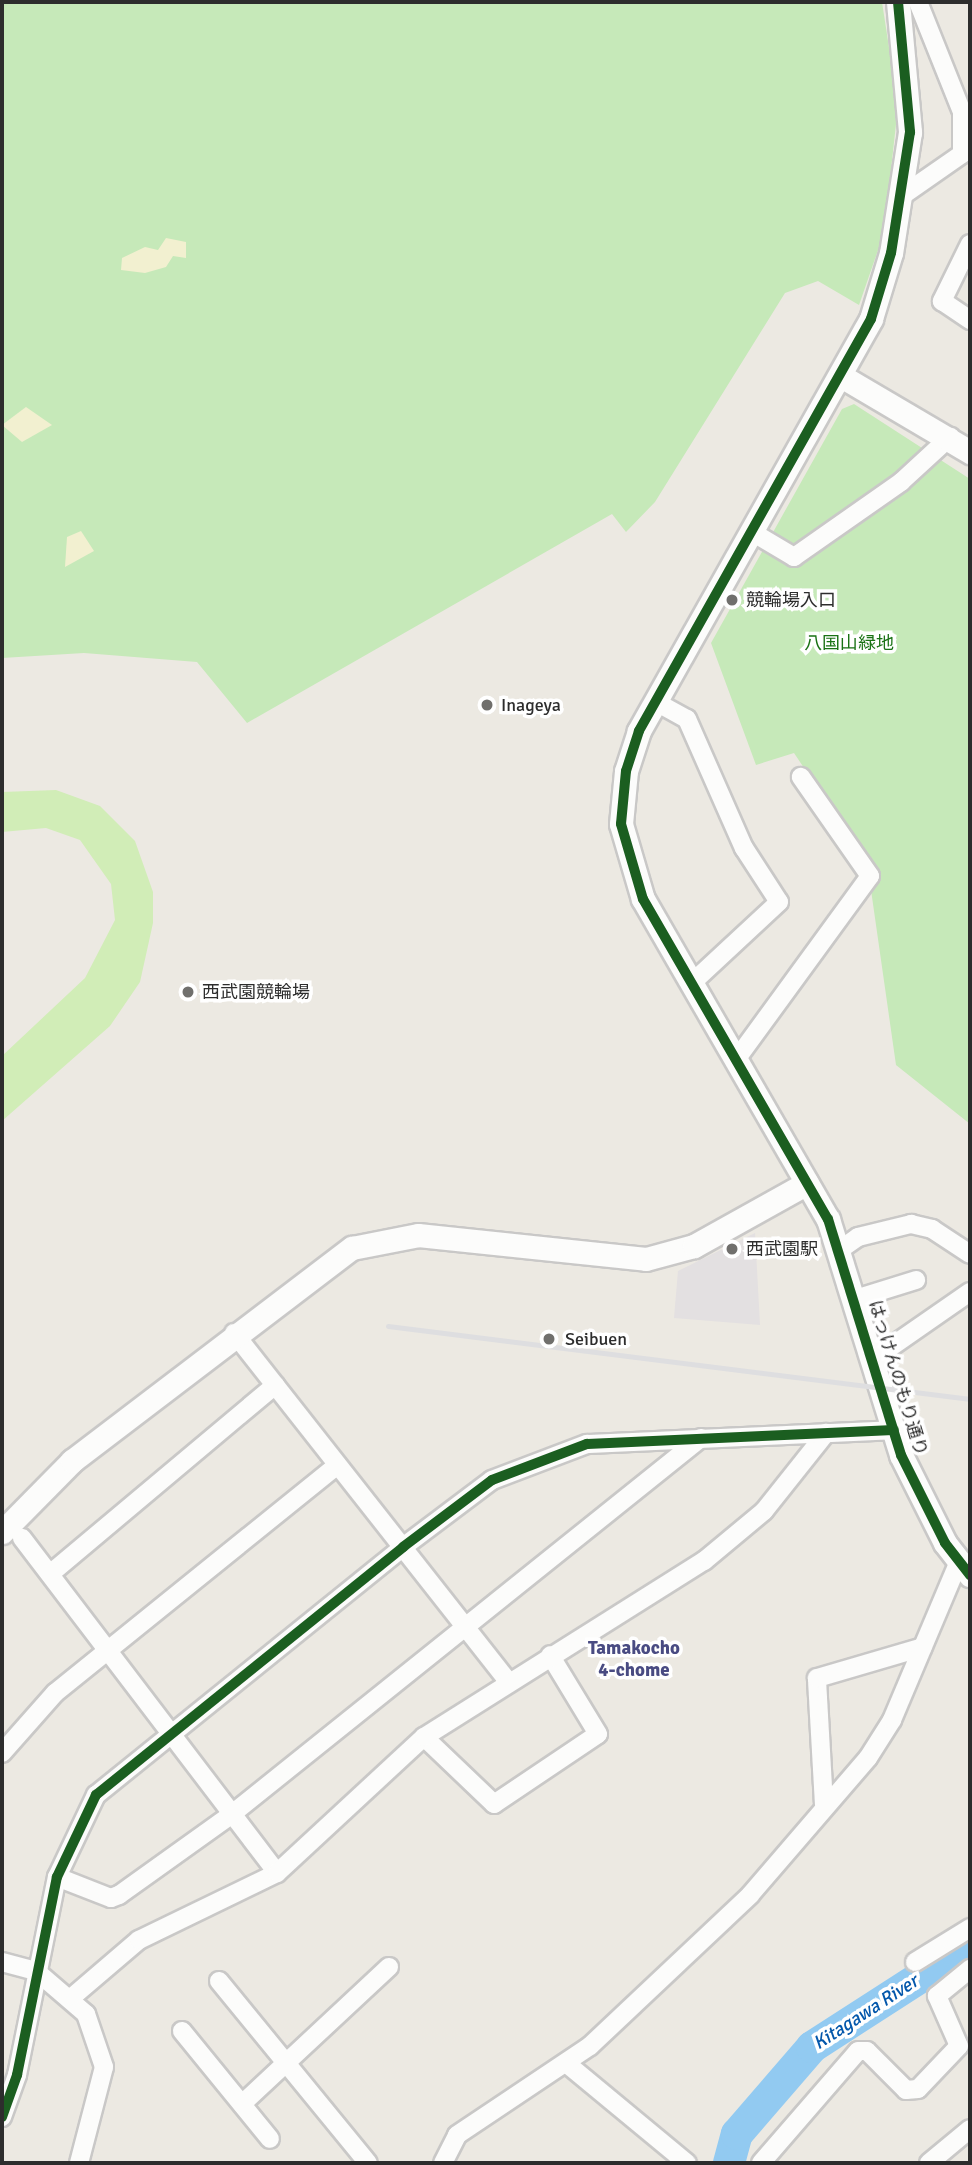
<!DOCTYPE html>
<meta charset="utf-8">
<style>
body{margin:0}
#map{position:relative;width:972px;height:2165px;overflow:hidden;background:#ece9e2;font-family:Signika,"Noto Sans JP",sans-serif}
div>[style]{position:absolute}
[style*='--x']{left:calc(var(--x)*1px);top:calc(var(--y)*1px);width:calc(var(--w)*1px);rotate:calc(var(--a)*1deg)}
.industrial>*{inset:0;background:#e3e0e1}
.green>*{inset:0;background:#c6e9b9}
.sand>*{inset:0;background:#f2f0d0}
.pitch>*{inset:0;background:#d1edb7}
.river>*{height:32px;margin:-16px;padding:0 16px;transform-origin:16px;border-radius:16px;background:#92caf1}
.roads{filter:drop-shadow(2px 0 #c9c8c7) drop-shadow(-2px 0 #c9c8c7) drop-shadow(0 2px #c9c8c7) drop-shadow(0 -2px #c9c8c7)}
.street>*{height:18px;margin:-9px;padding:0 9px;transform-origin:9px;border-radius:9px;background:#fcfcfb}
.secondary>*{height:23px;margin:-11.5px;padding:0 11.5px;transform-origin:11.5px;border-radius:11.5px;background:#fcfcfb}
.rail>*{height:5px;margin:-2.5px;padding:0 2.5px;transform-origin:2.5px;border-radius:2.5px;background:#dedee0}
.cycleway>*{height:10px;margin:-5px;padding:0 5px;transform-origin:5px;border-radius:5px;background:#1b5e20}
.dots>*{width:19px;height:19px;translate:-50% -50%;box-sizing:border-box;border:4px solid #fff;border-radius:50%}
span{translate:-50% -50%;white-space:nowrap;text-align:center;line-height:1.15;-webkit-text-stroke:7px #fff;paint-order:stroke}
.poi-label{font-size:18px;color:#2d2d2d}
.left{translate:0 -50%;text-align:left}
.park-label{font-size:18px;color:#1a7215}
.street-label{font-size:18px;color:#2d2d2d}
.neighbourhood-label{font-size:19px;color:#494b82;font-weight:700}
.water-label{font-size:19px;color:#0357ab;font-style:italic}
.frame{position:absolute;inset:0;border:4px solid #2d2d2d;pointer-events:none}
</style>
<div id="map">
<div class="industrial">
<div style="clip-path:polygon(755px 1233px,760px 1325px,674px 1318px,678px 1271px)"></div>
</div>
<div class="green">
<div style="clip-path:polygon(2px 2px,882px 2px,898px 106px,884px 233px,859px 305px,818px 281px,785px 293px,655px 502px,626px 532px,612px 514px,247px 723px,197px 662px,84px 653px,2px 658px)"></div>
<div style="clip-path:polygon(854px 404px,970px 479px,970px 1124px,896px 1065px,867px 862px,794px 753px,756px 765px,711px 643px,842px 409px)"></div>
</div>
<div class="sand">
<div style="clip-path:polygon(166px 238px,186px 242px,186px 258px,173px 256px,166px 267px,145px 273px,121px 270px,122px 258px,145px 247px,158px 250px)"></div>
<div style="clip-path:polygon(26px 407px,52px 425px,22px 442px,2px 425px)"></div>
<div style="clip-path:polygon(81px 531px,94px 551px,65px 567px,67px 537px)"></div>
</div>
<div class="pitch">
<div style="clip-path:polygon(56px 790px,100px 806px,135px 841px,153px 892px,153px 923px,140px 982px,110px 1026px,2px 1121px,2px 1056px,85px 978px,115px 920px,111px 884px,80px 840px,46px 828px,2px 832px,2px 792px)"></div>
</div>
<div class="river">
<div style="--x:729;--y:2163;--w:30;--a:-75"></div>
<div style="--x:737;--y:2134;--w:115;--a:-49.2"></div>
<div style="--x:812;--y:2047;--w:188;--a:-32.8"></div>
</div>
<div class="roads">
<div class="street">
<div style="--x:903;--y:195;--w:72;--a:-34.8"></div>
<div style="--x:962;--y:154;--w:42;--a:-90"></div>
<div style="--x:962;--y:112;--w:118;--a:-111.8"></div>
<div style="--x:970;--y:244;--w:64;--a:116.2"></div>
<div style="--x:942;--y:301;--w:34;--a:34"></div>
<div style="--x:752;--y:532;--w:49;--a:30.8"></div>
<div style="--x:794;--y:557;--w:131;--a:-35"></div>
<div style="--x:901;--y:482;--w:67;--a:-42.6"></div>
<div style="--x:656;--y:702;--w:35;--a:29"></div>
<div style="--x:687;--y:719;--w:141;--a:66.2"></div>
<div style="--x:744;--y:848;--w:64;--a:57.1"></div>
<div style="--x:779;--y:902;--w:117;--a:137.1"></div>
<div style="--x:738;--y:1057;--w:224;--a:-53.9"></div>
<div style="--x:870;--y:876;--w:121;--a:-124.9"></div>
<div style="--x:841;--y:1249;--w:21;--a:-35"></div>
<div style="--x:858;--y:1237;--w:55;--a:-13.8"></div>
<div style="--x:911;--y:1224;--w:22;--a:13"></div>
<div style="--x:932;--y:1229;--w:45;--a:33.3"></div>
<div style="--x:855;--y:1299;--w:64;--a:-17.3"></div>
<div style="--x:234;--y:1333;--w:443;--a:51.8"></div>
<div style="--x:872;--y:1360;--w:119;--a:-34.8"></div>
<div style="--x:22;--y:1538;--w:421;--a:52.7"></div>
<div style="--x:50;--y:1574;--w:294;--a:-40"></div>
<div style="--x:424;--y:1737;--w:97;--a:43.7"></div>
<div style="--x:494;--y:1804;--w:125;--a:-33.9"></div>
<div style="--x:598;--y:1734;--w:92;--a:-121.3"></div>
<div style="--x:2;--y:1753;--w:80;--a:-48.5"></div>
<div style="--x:55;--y:1693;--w:363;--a:-38.9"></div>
<div style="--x:824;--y:1805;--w:127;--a:-93.2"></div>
<div style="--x:817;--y:1678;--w:110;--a:-16.3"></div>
<div style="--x:57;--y:1877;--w:58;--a:21.3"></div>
<div style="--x:111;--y:1898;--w:9;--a:-21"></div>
<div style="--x:119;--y:1895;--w:139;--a:-35.6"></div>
<div style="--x:232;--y:1814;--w:601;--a:-38.72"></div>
<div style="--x:2;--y:1962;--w:35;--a:15"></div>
<div style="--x:36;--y:1971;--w:66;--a:40.7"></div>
<div style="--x:86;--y:2014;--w:56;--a:71.2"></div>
<div style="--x:104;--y:2067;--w:99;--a:104.6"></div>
<div style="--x:915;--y:1962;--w:65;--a:-31.7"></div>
<div style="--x:219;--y:1981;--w:235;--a:50.7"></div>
<div style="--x:71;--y:1998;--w:89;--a:-40.5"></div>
<div style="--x:139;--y:1940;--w:153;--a:-25.9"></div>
<div style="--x:277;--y:1873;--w:200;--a:-42.8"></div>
<div style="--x:424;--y:1737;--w:331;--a:-32.2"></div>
<div style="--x:704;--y:1561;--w:78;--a:-39.8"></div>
<div style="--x:764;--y:1511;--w:100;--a:-51.5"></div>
<div style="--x:182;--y:2031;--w:139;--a:50.8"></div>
<div style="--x:566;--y:2063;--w:157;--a:39.6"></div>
<div style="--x:242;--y:2104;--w:201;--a:-43"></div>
<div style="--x:2;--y:2117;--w:45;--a:-70.3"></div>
<div style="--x:17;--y:2075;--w:202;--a:-78.6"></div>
<div style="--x:57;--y:1877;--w:91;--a:-64.6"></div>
<div style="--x:96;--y:1795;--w:395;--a:-38.9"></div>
<div style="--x:403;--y:1547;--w:111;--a:-37"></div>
<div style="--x:492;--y:1480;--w:102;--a:-20.8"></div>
<div style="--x:587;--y:1444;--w:307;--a:-2.6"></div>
<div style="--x:443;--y:2163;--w:31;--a:-63"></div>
<div style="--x:457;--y:2135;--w:160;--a:-33.8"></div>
<div style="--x:590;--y:2046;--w:220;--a:-43.3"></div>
<div style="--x:750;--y:1895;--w:181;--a:-49.3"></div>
<div style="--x:868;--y:1758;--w:45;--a:-57.7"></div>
<div style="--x:892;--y:1720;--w:169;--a:-67.1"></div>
<div style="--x:761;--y:2163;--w:148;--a:-49.1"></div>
<div style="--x:858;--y:2051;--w:9;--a:0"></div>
<div style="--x:867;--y:2051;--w:55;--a:45"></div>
<div style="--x:906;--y:2090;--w:12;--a:-5"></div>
<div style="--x:918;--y:2089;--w:59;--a:-46.4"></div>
<div style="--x:959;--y:2046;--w:55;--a:-113.7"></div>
<div style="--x:937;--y:1996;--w:43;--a:-39.3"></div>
<div style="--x:929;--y:2163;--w:53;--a:-39.7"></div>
</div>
<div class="secondary">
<div style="--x:898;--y:2;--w:131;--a:84.7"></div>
<div style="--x:910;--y:132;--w:122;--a:98.9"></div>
<div style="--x:891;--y:253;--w:69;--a:106.9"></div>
<div style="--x:871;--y:319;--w:473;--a:119.4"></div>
<div style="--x:639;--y:731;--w:42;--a:108"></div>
<div style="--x:626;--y:771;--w:53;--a:95.4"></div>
<div style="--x:621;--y:824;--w:78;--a:73.7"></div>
<div style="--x:643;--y:899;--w:370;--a:60"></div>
<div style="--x:828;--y:1219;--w:247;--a:72.8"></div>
<div style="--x:901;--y:1455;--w:98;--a:63.4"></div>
<div style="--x:945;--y:1543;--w:41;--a:52"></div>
<div style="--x:841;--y:376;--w:150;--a:30.5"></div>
<div style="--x:2;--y:1532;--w:100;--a:-45.4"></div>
<div style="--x:72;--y:1461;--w:352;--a:-37.3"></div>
<div style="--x:352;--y:1248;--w:67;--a:-11.1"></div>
<div style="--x:418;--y:1235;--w:229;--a:6"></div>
<div style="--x:646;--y:1259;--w:50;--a:-15.2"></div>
<div style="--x:694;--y:1246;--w:129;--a:-29.1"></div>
</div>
</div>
<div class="rail">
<div style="--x:388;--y:1326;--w:587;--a:7.15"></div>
</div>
<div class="cycleway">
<div style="--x:898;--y:2;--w:131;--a:84.7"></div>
<div style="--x:910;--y:132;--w:122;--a:98.9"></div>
<div style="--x:891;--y:253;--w:69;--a:106.9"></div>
<div style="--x:871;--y:319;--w:473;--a:119.4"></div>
<div style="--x:639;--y:731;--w:42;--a:108"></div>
<div style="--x:626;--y:771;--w:53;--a:95.4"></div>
<div style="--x:621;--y:824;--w:78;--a:73.7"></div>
<div style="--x:643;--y:899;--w:370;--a:60"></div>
<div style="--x:828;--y:1219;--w:247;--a:72.8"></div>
<div style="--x:901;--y:1455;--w:98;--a:63.4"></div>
<div style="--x:945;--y:1543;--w:41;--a:52"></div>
<div style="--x:2;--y:2117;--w:45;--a:-70.3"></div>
<div style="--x:17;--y:2075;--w:202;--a:-78.6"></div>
<div style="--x:57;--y:1877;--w:91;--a:-64.6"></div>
<div style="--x:96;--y:1795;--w:395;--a:-38.9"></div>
<div style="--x:403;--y:1547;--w:111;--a:-37"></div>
<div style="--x:492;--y:1480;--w:102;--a:-20.8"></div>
<div style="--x:587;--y:1444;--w:307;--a:-2.6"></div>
</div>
<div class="dots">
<div style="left:732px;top:600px;background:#706f6c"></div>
<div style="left:487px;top:705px;background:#706f6c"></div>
<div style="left:188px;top:992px;background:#706f6c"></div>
<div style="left:732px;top:1249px;background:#706f6c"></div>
<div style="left:549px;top:1339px;background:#706f6c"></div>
</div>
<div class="poi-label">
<span class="left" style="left:746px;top:600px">競輪場入口</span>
<span class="left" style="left:501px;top:705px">Inageya</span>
<span class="left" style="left:202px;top:992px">西武園競輪場</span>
<span class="left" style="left:746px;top:1249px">西武園駅</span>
<span class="left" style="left:565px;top:1339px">Seibuen</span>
</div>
<div class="park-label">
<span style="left:849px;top:643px">八国山緑地</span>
</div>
<div class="street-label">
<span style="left:898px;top:1378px;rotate:73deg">はっけんのもり通り</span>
</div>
<div class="neighbourhood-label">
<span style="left:634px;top:1660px">Tamakocho<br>4-chome</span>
</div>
<div class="water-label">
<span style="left:866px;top:2013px;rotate:-33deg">Kitagawa River</span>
</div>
<div class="frame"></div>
</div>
